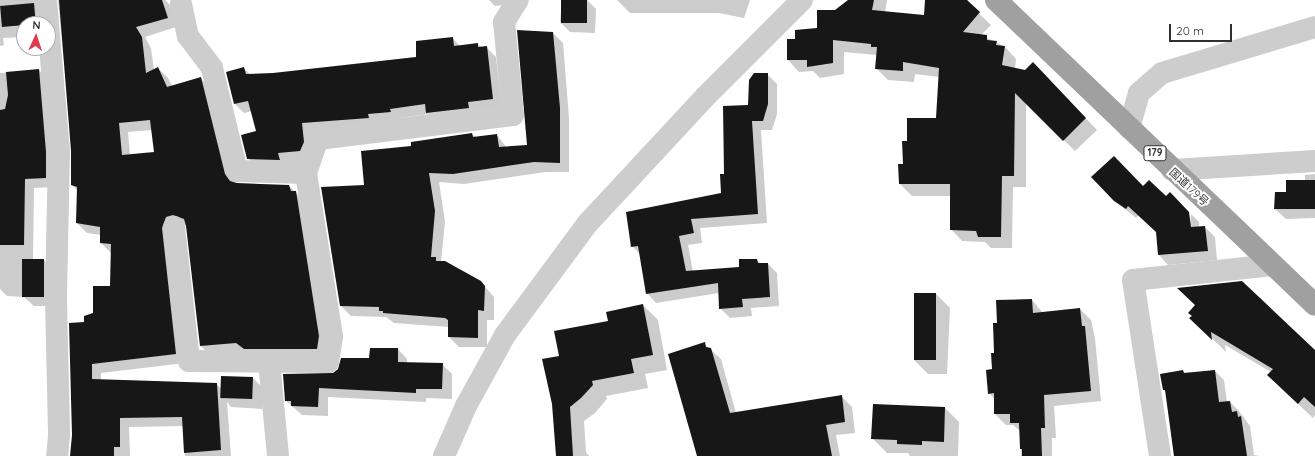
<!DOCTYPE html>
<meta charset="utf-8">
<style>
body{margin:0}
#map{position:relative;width:1315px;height:456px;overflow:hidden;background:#fff;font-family:Quicksand,"Noto Sans JP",sans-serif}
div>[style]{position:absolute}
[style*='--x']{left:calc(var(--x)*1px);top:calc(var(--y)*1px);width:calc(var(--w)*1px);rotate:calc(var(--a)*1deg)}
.shadow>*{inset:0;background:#0003}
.building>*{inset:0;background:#171717;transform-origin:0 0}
.minor>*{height:22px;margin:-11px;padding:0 11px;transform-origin:11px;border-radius:11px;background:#cdcdcd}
.tertiary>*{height:22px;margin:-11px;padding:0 11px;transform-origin:11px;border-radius:11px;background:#cdcdcd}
.trunk>*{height:22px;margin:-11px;padding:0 11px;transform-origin:11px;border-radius:11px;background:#a0a0a0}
span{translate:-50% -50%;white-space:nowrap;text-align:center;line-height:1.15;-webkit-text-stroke:4px #fff;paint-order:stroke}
.shield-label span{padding:1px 3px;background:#fff;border:1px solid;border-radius:3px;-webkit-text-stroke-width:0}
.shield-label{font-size:10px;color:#303030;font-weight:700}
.street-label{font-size:11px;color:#303030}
.north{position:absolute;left:16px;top:16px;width:40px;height:40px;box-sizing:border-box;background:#fff;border:1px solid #acacac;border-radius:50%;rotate:3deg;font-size:11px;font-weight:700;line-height:16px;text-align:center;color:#303030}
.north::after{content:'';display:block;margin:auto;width:14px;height:18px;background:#df3a4e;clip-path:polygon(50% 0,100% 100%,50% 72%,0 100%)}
.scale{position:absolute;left:1169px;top:24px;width:63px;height:18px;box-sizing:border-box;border:2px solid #303030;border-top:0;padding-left:5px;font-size:12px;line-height:14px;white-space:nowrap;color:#303030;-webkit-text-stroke:3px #fff;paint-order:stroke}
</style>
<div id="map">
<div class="shadow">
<div style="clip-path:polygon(0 0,50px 0,45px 24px,24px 24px,24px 37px,3px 38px,4px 45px,0 46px)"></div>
<div style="clip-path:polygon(evenodd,58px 0,165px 0,170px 5px,176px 27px,145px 37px,151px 48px,154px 70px,158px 68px,168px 78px,172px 86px,201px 79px,211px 88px,234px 184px,289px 186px,305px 201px,327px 359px,210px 355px,201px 346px,187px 226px,183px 224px,185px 363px,101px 373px,101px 380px,216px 384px,222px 389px,253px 378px,263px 388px,262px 409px,231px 407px,227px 402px,231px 456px,185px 456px,183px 426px,129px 427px,130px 456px,71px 456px,85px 323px,111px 287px,111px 253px,101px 243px,101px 235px,87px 233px,77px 223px,78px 191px,72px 185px,72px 151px,58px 0,152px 130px,155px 153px,130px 155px,128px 132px,152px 130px)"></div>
<div style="clip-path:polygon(489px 0,519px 0,517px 3px,495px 6px)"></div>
<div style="clip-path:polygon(562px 0,587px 0,596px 9px,595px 33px,570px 32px,560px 22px)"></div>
<div style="clip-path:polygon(617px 0,750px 0,744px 18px,719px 13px,630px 13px)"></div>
<div style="clip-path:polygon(850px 0,887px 0,885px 12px,924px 16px,927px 0,965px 0,991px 25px,981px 35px,1005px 47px,1016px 59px,1015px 69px,1044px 75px,1097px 130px,1075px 151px,1026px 103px,1026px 187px,1013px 187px,1012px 248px,991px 248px,985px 242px,962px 241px,951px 229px,951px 196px,912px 196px,900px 184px,900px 165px,904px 165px,908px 142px,937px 118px,939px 77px,915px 74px,914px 82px,888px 80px,876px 68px,877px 55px,844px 52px,844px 74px,820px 78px,813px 71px,799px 72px,788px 60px,796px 40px,818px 29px)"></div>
<div style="clip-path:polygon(553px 33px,563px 43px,569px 118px,569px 172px,545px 172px,464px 184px,439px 182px,445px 222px,441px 262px,481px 282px,494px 297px,494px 320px,487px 320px,487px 347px,459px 347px,449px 337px,449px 327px,394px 323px,386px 317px,351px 316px,341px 306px,366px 186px,412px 147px,472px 134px,476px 137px,497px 135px,507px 148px,528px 145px)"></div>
<div style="clip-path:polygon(453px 39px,460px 46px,478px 44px,482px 48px,486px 47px,496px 57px,502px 108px,437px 122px,428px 114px,399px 118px,400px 121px,311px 132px,310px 160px,257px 168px,248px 158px,257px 132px,252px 111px,244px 113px,235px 104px,243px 68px,251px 75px,274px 74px,417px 57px)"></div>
<div style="clip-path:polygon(39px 70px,48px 80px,55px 187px,34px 188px,33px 260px,44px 260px,53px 269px,52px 306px,34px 306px,24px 297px,7px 296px,0 289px,0 73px)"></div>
<div style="clip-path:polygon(767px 74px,777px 84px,777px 114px,772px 130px,761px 130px,767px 223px,700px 228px,702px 243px,688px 245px,693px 272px,740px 268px,757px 260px,761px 264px,768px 264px,777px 273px,779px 306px,751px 308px,752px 316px,730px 318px,720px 308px,719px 293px,656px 303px,647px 293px,641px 255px,632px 246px,722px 194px,725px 175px,749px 106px)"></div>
<div style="clip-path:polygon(1315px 174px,1315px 218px,1286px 219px,1275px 209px,1287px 193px,1305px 181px,1305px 175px)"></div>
<div style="clip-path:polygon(1143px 187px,1190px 232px,1191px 214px,1199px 222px,1199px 227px,1205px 227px,1215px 237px,1217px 260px,1168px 265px,1159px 255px,1157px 232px,1139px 215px,1136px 218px,1114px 200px)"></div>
<div style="clip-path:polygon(915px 294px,936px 294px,950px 308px,947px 374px,928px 374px,914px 360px)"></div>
<div style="clip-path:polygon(1032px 300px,1043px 313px,1080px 309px,1091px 320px,1095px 338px,1101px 401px,1054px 406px,1056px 438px,1052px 438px,1052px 456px,1021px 456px,1020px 431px,1013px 425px,1006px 425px,995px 414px,995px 399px,989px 393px,998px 324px)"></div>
<div style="clip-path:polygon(643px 305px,658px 320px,667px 370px,645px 374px,648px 388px,606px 396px,607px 399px,595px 413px,584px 421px,586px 452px,589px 456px,557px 456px,560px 356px,609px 321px)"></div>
<div style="clip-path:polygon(1191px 318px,1315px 351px,1315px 415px,1313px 418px,1282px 389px,1271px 372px,1225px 345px,1226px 352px)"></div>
<div style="clip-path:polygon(704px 344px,721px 359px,736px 413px,842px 397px,852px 407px,855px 433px,836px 435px,840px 456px,698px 456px)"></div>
<div style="clip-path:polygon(398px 349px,407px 359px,407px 363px,442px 364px,452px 374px,452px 399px,426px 398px,426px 402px,328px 397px,328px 416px,302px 415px,286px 401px,334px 374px)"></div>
<div style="clip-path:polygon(1215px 371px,1224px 380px,1227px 402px,1230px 402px,1239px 411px,1250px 426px,1254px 455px,1260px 456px,1174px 456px,1167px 393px,1163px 389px,1161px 374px)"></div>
<div style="clip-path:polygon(945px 408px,959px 422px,958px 456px,910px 456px,908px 453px,887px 453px,872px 438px)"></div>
</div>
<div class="building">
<div style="clip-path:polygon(evenodd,59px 0,162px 0,168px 18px,136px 27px,142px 37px,146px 73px,158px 67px,167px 87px,201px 77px,225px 174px,230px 181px,237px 183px,289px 185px,291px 191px,296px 191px,319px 336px,317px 349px,244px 349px,236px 343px,200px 346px,186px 226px,184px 219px,173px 215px,166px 217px,162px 228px,176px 354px,92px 364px,92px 379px,217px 383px,221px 450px,184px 453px,182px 417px,120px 418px,120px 447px,114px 447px,114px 456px,70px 456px,72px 435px,69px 323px,84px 322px,84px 316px,93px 313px,93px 286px,110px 286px,111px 244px,100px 243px,100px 227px,76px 223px,77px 187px,71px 185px,71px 151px,59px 0,150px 120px,154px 152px,122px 155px,119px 123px,150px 120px)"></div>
<div style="left:561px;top:0;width:26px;height:23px"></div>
<div style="clip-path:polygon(848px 0,874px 0,872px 10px,924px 15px,925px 0,967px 0,980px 12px,963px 32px,987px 35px,987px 40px,997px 41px,996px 45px,1005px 46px,1002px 65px,1025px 70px,1033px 62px,1086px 118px,1063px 141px,1015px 93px,1014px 176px,1002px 176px,1001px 237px,978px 237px,976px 231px,950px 230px,950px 184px,899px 184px,898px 164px,903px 164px,902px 141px,907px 141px,907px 118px,936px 118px,939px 68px,903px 62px,903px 71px,875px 69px,877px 47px,871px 47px,871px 44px,833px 40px,833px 63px,807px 67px,807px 60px,787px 60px,787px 39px,795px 39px,795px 30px,817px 28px,817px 10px,835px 10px)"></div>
<div style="left:34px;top:3px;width:21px;height:34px;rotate:85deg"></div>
<div style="clip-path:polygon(517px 30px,553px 32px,560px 108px,560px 163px,534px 162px,453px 174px,429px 173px,435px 211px,431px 257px,436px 257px,436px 261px,445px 261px,481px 281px,485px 286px,484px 311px,478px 310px,478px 338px,448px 337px,448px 320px,445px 318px,383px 313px,383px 311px,379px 311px,379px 307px,340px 306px,321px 187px,364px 185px,361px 151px,411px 146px,411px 142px,472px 133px,473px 137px,497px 134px,499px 147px,527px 145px)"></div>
<div style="clip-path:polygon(453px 37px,454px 46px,478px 43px,478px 47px,487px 46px,493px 99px,468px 102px,469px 108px,426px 113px,425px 104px,390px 109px,391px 112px,368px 114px,369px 118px,302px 123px,304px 142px,300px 151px,278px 153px,280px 160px,247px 159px,241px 135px,256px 131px,248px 101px,234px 104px,226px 72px,244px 67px,246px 74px,273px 73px,416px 57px,416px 41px)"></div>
<div style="clip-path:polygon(39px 69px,46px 152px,46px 178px,25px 179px,24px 245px,0 245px,0 110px,5px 109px,8px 95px,6px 72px)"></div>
<div style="clip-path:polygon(754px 73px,768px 73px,768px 104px,763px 121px,752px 121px,758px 214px,691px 219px,694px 233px,679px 236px,686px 271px,739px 267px,739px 259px,757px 259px,758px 263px,768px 263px,770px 297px,742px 299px,743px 307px,719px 309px,718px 283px,646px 294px,638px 246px,631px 247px,626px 212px,721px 193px,720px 174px,724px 174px,723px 106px,748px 105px,749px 80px)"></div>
<div style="clip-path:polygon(1114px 156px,1143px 186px,1149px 180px,1166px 196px,1170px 192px,1189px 212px,1191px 227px,1205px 226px,1208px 251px,1158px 255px,1156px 232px,1128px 206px,1126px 209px,1114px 201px,1091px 177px)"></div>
<div style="clip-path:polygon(1286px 180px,1315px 180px,1315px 209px,1274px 209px,1275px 192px,1286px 192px)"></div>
<div style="left:22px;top:259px;width:22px;height:38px"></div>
<div style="clip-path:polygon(1242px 281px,1315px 350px,1315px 407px,1304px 397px,1298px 404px,1267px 375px,1273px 369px,1211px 332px,1212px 340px,1189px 318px,1192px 316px,1188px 313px,1195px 305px,1177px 288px)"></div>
<div style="left:914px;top:293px;width:22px;height:67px"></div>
<div style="clip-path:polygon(1032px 299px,1033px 313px,1080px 308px,1082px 326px,1085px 326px,1091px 391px,1044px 395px,1045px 428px,1041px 428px,1042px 456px,1022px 456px,1022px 449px,1020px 449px,1019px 423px,1010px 423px,1010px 414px,994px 414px,994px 393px,988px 394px,986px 370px,992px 369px,991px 353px,994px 353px,993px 323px,997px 323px,996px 300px)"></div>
<div style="clip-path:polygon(643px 304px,653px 355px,631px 359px,634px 373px,592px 381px,593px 385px,581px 398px,570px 407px,573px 456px,556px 456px,552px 404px,542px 359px,559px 356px,554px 331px,608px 321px,606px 312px)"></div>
<div style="clip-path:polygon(705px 342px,706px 347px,711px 348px,730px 413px,842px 395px,845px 422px,826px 425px,832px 456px,697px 456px,668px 354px)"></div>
<div style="clip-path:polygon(370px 348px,398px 348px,398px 362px,443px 363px,442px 389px,416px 389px,416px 393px,319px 388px,318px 407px,291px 406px,291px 401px,285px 401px,283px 374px,333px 373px,338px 369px,341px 358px,369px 358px)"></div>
<div style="clip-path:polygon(1183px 370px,1184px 373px,1215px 370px,1219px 402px,1230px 401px,1232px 412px,1237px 411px,1238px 417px,1241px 416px,1247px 456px,1174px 456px,1165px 390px,1163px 390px,1160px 374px)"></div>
<div style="left:221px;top:376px;width:32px;height:22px;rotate:2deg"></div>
<div style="clip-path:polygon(873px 404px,945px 407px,944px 442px,922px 441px,922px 445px,897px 444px,897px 440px,871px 439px)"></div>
</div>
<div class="minor">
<div style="--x:46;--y:0;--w:153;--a:85.1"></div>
<div style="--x:59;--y:152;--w:147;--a:91.2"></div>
<div style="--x:56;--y:299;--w:136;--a:88.7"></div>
<div style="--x:59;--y:435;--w:21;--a:95"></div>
<div style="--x:181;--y:4;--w:33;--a:78"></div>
<div style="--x:188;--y:36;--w:40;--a:53"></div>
<div style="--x:212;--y:68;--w:106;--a:76.4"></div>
<div style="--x:237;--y:171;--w:69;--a:1.7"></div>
<div style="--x:1129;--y:128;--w:36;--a:-74"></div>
<div style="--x:1139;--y:93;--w:30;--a:-41"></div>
<div style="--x:1162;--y:73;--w:160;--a:-16.7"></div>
<div style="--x:1172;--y:170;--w:143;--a:-3.6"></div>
<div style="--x:174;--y:227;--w:135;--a:83.6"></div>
<div style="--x:189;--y:361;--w:139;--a:0.4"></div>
<div style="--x:328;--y:362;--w:26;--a:-81"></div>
<div style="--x:332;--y:336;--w:165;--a:-99.1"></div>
<div style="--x:306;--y:173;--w:36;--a:-71"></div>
<div style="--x:318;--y:139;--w:196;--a:-7"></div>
<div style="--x:513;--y:115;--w:93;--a:-95.5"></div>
<div style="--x:504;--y:22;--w:26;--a:-58"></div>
<div style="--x:269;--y:362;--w:94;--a:84.5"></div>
<div style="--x:1160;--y:456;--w:178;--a:-98.7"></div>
<div style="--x:1133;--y:280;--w:141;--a:-6.1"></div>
</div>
<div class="tertiary">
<div style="--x:444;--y:456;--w:55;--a:-66.3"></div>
<div style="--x:466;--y:406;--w:81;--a:-61.2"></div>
<div style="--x:505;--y:335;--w:139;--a:-53.5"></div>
<div style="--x:588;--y:223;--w:172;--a:-47.1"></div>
<div style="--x:705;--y:97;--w:137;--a:-45"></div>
</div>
<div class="trunk">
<div style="--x:996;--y:0;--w:441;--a:43.7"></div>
</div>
<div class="shield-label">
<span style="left:1155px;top:153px">179</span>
</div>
<div class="street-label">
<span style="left:1189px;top:187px;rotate:43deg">国道179号</span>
</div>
<div class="north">N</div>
<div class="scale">20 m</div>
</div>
